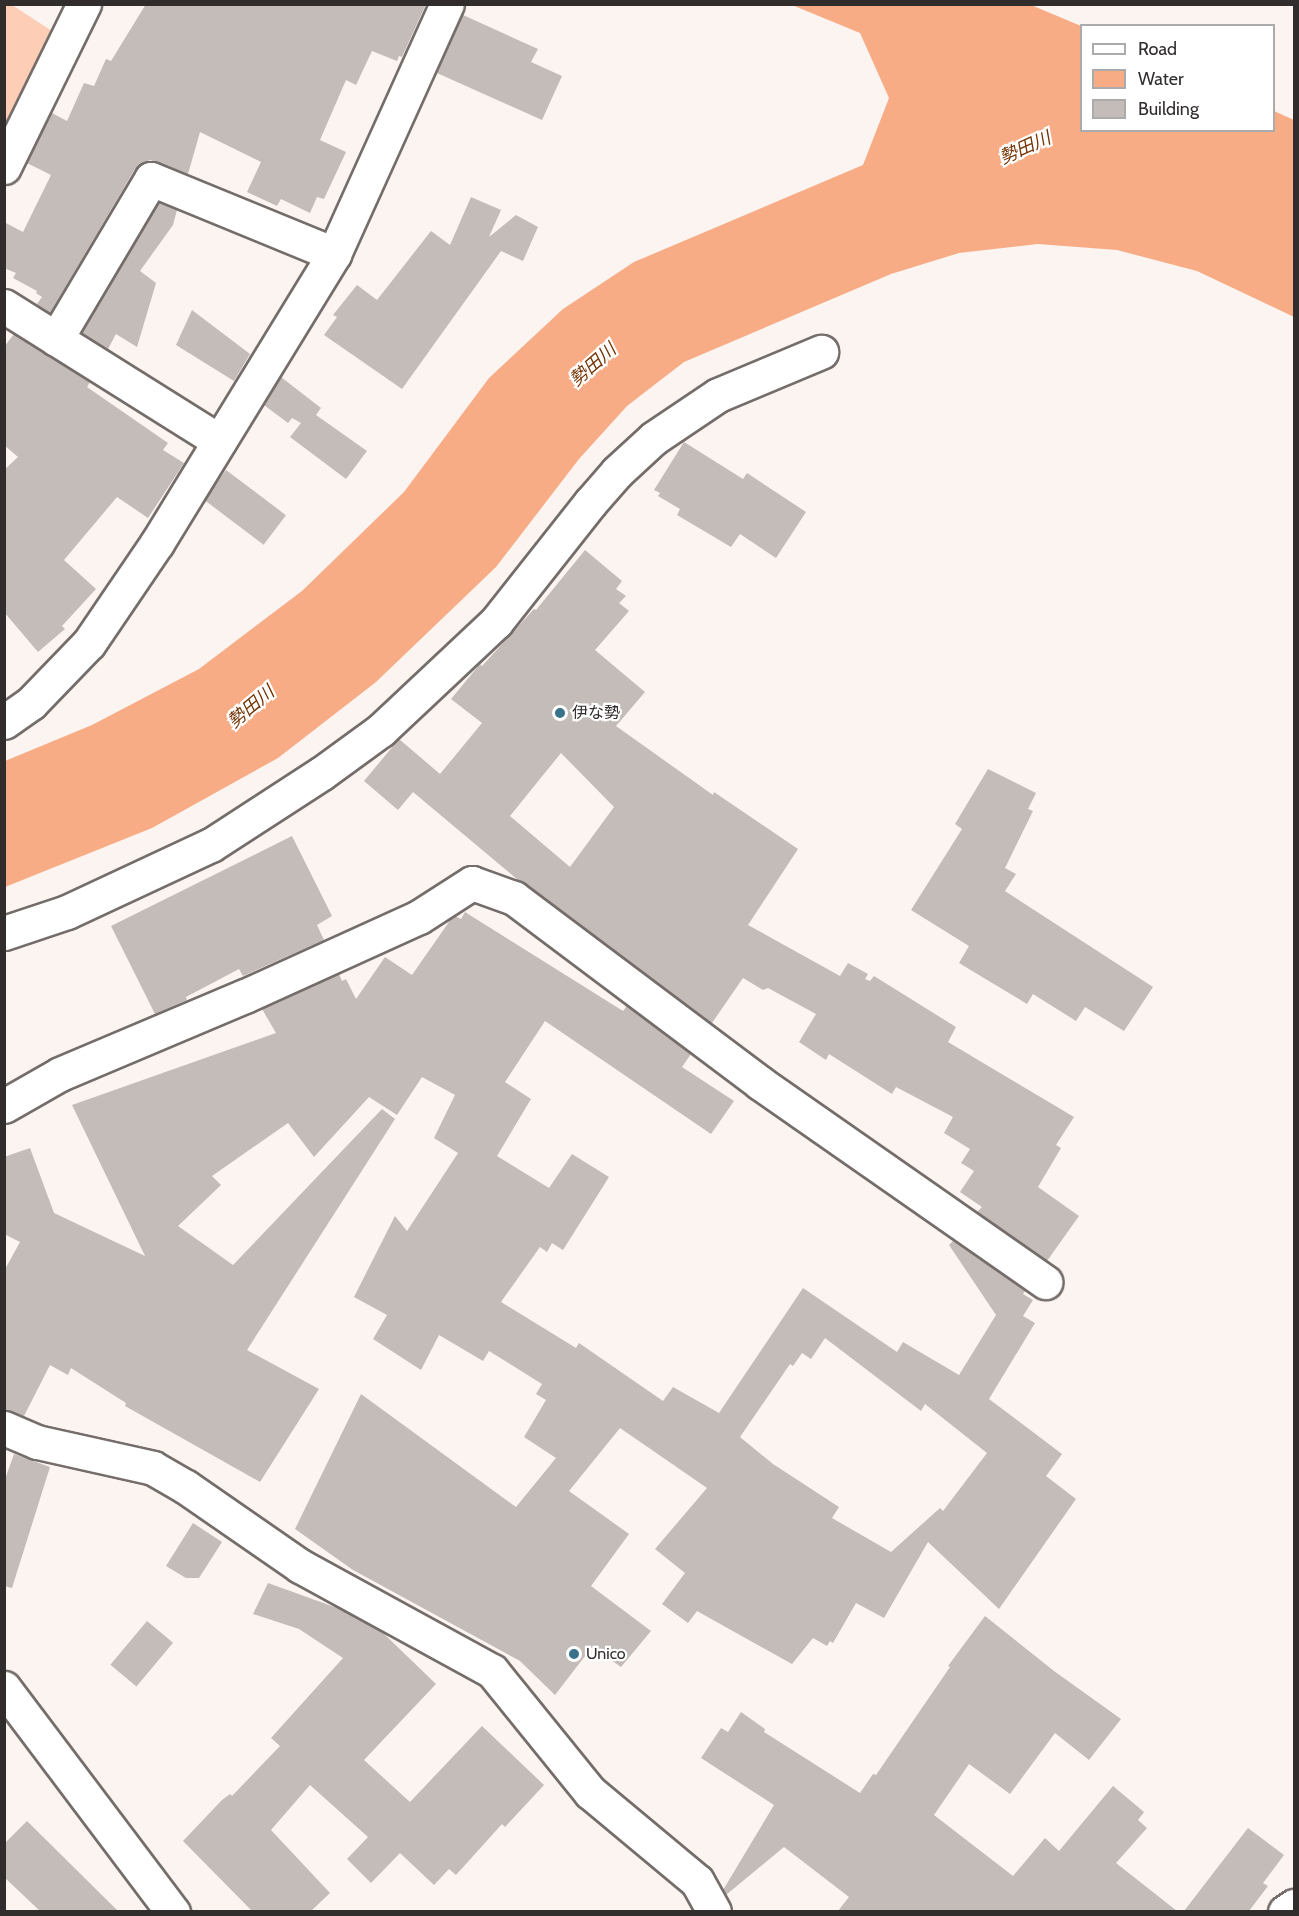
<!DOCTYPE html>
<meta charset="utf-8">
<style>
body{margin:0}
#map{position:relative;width:1299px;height:1916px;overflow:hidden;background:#fbf4f0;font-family:Cabin,"Noto Sans JP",sans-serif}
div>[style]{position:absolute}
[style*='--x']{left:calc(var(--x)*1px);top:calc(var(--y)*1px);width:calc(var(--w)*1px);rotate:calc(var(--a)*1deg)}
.green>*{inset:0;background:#fdcdb5}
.water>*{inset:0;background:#f7ac85}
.building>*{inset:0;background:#c3bcb9;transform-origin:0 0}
.roads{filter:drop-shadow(2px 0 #746d6a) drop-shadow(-2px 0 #746d6a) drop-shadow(0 2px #746d6a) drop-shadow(0 -2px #746d6a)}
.street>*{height:33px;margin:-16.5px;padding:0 16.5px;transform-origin:16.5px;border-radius:16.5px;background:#fff}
.dots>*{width:16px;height:16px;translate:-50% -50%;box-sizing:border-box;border:3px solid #fff;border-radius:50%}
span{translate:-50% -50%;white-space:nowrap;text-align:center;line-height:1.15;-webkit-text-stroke:4.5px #fff;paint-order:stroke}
.poi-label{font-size:16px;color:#302d2c}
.left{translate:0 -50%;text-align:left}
.water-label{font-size:18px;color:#743304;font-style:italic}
.frame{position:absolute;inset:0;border:6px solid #302d2c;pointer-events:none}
.legend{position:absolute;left:1080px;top:24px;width:195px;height:108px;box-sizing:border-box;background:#fff;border:2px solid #acabab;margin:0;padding:8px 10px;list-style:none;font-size:18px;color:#302d2c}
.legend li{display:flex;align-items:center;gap:12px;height:30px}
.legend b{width:30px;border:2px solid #acabab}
</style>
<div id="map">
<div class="green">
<div style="clip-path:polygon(5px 5px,12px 5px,55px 33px,5px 131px)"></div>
</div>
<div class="water">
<div style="clip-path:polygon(792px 5px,1031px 5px,1081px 26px,1082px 130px,1274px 130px,1274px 111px,1294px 120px,1294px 317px,1197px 271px,1117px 250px,1038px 244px,959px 253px,891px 274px,684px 362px,627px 406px,579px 459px,496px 567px,376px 682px,278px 758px,152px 828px,5px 887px,5px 761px,92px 725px,199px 669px,302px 591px,404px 492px,489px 378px,563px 309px,634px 262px,863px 165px,889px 98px,860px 33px)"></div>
</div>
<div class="building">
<div style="clip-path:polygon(146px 4px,426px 4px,402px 57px,399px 56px,397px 61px,372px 51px,356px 85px,346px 80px,320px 140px,346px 152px,324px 199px,317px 197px,310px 213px,281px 199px,277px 206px,247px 192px,261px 162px,200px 132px,188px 174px,150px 160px,135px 169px,50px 313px,37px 304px,42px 297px,36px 293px,37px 291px,13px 278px,16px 273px,4px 268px,4px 222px,23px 232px,51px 175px,27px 163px,52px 113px,67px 121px,84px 83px,94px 86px,106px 59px,111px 61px)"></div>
<div style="clip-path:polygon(463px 15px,538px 49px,531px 62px,562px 76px,542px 120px,437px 73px)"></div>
<div style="clip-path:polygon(471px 197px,501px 210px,489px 237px,516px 215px,538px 227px,523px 261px,501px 251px,402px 389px,324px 335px,337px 317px,333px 315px,357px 285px,377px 300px,431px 231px,450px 245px)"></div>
<div style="clip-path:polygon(159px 202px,177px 210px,173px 225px,140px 271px,156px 283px,137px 347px,116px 334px,108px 349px,82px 333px)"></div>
<div style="clip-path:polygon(192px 310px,250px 354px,234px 381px,176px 345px)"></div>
<div style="clip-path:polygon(14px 334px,90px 382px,87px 387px,168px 443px,163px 450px,184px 463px,148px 518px,117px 497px,64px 560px,96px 589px,62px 626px,65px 629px,38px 652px,4px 612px,4px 470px,18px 457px,4px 445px,4px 347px)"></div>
<div style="clip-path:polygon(281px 377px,321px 408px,316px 415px,367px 451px,346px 479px,290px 437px,301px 423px,292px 418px,288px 423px,264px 405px)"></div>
<div style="clip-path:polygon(684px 442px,743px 479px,747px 473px,806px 512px,776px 558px,740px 534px,731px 547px,677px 515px,680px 509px,658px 496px,660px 493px,654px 490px)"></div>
<div style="left:226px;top:470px;width:75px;height:37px;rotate:37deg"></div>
<div style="clip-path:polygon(evenodd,585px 550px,622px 581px,616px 589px,626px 596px,619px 603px,629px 611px,595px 650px,645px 692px,616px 726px,713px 795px,714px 792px,798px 849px,748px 925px,840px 976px,848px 963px,868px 974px,865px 979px,870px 981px,874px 976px,956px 1027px,948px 1042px,1074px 1117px,1056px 1145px,1061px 1148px,1038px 1187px,1079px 1216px,1047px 1261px,977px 1212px,982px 1207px,960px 1192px,974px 1171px,961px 1163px,970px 1149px,944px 1133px,953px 1117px,896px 1087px,892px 1094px,829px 1054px,826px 1060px,799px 1042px,816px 1014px,768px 988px,763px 990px,743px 978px,712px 1023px,518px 880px,413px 792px,398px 810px,364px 781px,399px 739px,440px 774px,482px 723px,451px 699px,480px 664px,482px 666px,534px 609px,536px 610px,585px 550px,561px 753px,614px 807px,570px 867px,510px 816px,561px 753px)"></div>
<div style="clip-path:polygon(988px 769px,1036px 793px,1028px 809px,1033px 811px,1005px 868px,1016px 874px,1005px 891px,1153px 987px,1124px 1031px,1085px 1007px,1076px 1021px,1033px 994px,1027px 1004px,959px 963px,969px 946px,911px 910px,962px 829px,955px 824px)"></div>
<div style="clip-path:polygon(292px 836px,332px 916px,317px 925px,324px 940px,243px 976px,239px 969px,186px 997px,187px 1000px,155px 1014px,111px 926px)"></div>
<div style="clip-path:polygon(evenodd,465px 912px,623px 1011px,627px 1006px,691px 1054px,682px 1067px,734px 1101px,711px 1134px,545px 1021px,505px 1082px,531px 1099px,497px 1156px,549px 1188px,572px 1154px,609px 1177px,563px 1250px,552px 1243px,547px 1252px,540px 1247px,501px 1302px,576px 1348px,579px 1343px,663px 1401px,673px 1387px,719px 1413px,803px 1288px,897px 1352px,903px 1342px,959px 1375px,996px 1315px,949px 1245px,953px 1241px,1025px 1291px,1023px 1294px,1033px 1300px,1023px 1316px,1035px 1323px,989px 1399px,1062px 1454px,1046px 1476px,1076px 1499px,999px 1609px,928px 1542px,884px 1618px,856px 1603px,833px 1643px,830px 1641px,827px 1646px,813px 1638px,792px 1664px,697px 1611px,688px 1623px,662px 1604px,685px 1573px,655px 1549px,707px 1488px,620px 1428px,569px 1491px,629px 1534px,591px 1586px,651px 1631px,621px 1667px,592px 1647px,555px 1695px,520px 1661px,353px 1570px,295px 1529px,361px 1394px,516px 1507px,556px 1458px,524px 1437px,546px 1400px,536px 1394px,542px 1384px,489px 1351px,483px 1361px,439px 1335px,421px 1370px,373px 1339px,387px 1315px,354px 1297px,395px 1216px,407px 1231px,458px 1153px,434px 1138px,455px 1095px,422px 1077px,397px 1115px,369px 1097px,314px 1157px,288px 1123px,212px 1176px,221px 1185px,178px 1226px,233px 1265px,382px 1109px,395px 1119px,247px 1350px,319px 1389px,260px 1482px,125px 1406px,126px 1403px,71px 1368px,68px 1375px,50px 1365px,24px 1416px,4px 1410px,4px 1271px,20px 1242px,4px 1234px,4px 1157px,30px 1148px,54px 1213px,145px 1256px,72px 1105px,276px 1033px,262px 1009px,339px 974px,342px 981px,346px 979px,356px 999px,385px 957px,412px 975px,451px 919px,455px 916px,461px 919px,465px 912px,825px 1338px,921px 1411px,925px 1404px,987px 1453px,943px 1511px,940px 1508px,891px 1552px,832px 1518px,839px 1507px,773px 1464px,740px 1437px,790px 1364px,793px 1366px,802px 1353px,811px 1359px,825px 1338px)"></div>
<div style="clip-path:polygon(14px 1454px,50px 1467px,12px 1588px,4px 1586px,4px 1482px)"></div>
<div style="clip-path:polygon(193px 1523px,222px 1542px,199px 1578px,186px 1578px,166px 1566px)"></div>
<div style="clip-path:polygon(268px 1583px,340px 1609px,381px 1631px,436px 1684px,364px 1760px,410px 1802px,482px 1726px,544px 1785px,505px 1827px,502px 1824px,456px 1875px,449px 1869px,434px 1885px,400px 1853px,371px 1883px,347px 1859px,368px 1837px,310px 1785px,271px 1830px,330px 1893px,311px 1911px,252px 1911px,183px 1841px,222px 1800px,230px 1794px,232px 1796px,280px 1746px,271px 1738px,343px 1658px,299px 1629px,253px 1614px)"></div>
<div style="clip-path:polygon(985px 1616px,1054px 1671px,1121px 1719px,1089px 1760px,1055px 1733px,1010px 1794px,969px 1764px,934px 1815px,1013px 1876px,1045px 1838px,1059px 1851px,1113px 1786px,1144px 1812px,1138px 1820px,1147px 1828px,1116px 1863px,1177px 1911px,838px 1911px,849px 1897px,784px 1847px,726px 1895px,723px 1890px,774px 1805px,701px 1758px,721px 1728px,728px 1732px,741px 1712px,765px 1729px,764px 1732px,860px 1793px,873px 1774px,876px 1775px,950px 1667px,948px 1666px)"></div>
<div style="left:147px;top:1621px;width:34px;height:57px;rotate:40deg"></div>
<div style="clip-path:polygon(27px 1821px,118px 1911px,40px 1911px,4px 1877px,4px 1844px)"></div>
<div style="clip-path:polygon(1248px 1828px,1284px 1855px,1263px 1883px,1268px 1886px,1249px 1911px,1184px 1911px)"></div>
</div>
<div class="roads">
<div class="street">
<div style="--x:4;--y:167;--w:182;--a:-63.9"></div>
<div style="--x:4;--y:306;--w:254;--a:32.1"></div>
<div style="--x:56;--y:339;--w:186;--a:-59.3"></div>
<div style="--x:151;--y:179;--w:198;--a:22.3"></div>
<div style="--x:4;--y:722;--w:33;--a:-35"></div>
<div style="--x:31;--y:703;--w:83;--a:-46"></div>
<div style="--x:89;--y:643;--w:121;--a:-55.8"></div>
<div style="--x:157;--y:543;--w:339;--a:-58.5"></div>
<div style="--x:334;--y:254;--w:274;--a:-65.7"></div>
<div style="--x:4;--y:933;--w:66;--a:-18.4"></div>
<div style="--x:67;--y:912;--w:159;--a:-25"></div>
<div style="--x:211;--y:845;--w:132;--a:-33"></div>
<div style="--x:322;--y:773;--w:73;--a:-36.1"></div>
<div style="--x:381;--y:730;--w:158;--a:-43.2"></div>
<div style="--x:496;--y:622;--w:152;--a:-51.7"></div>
<div style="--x:590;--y:503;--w:41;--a:-48.9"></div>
<div style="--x:617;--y:472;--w:50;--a:-42.6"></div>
<div style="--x:654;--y:438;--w:77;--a:-33.9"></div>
<div style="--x:718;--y:395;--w:112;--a:-22.7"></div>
<div style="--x:4;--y:1106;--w:64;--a:-29.7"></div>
<div style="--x:60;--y:1074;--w:201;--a:-22.9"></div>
<div style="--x:245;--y:996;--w:191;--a:-24.4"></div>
<div style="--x:419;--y:917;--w:63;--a:-32.7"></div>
<div style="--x:472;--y:883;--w:45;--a:19.7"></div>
<div style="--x:514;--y:898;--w:308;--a:36.9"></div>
<div style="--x:760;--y:1083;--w:348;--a:34.9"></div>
<div style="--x:4;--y:1428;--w:36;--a:23"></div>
<div style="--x:37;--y:1442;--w:119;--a:12.6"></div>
<div style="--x:153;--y:1468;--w:38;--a:30"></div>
<div style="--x:186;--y:1487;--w:139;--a:34.7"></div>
<div style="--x:300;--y:1566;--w:219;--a:28.7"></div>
<div style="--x:492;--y:1671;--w:156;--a:51"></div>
<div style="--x:590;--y:1792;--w:139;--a:39.8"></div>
<div style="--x:697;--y:1881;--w:35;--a:61"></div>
<div style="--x:4;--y:1688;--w:281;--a:53"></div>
<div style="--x:1285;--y:1912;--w:11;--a:-34"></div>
</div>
</div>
<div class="dots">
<div style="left:560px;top:713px;background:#38728b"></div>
<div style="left:574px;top:1654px;background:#38728b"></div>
</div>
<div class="poi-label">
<span class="left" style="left:572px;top:713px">伊な勢</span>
<span class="left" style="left:586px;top:1654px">Unico</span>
</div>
<div class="water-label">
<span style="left:1025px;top:148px;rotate:-24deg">勢田川</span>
<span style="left:593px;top:365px;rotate:-41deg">勢田川</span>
<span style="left:251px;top:707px;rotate:-40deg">勢田川</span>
</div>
<div class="frame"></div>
<ul class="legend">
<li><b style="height:8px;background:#fff"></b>Road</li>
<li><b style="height:16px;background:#f7ac85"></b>Water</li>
<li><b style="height:16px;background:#c3bcb9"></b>Building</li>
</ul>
</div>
